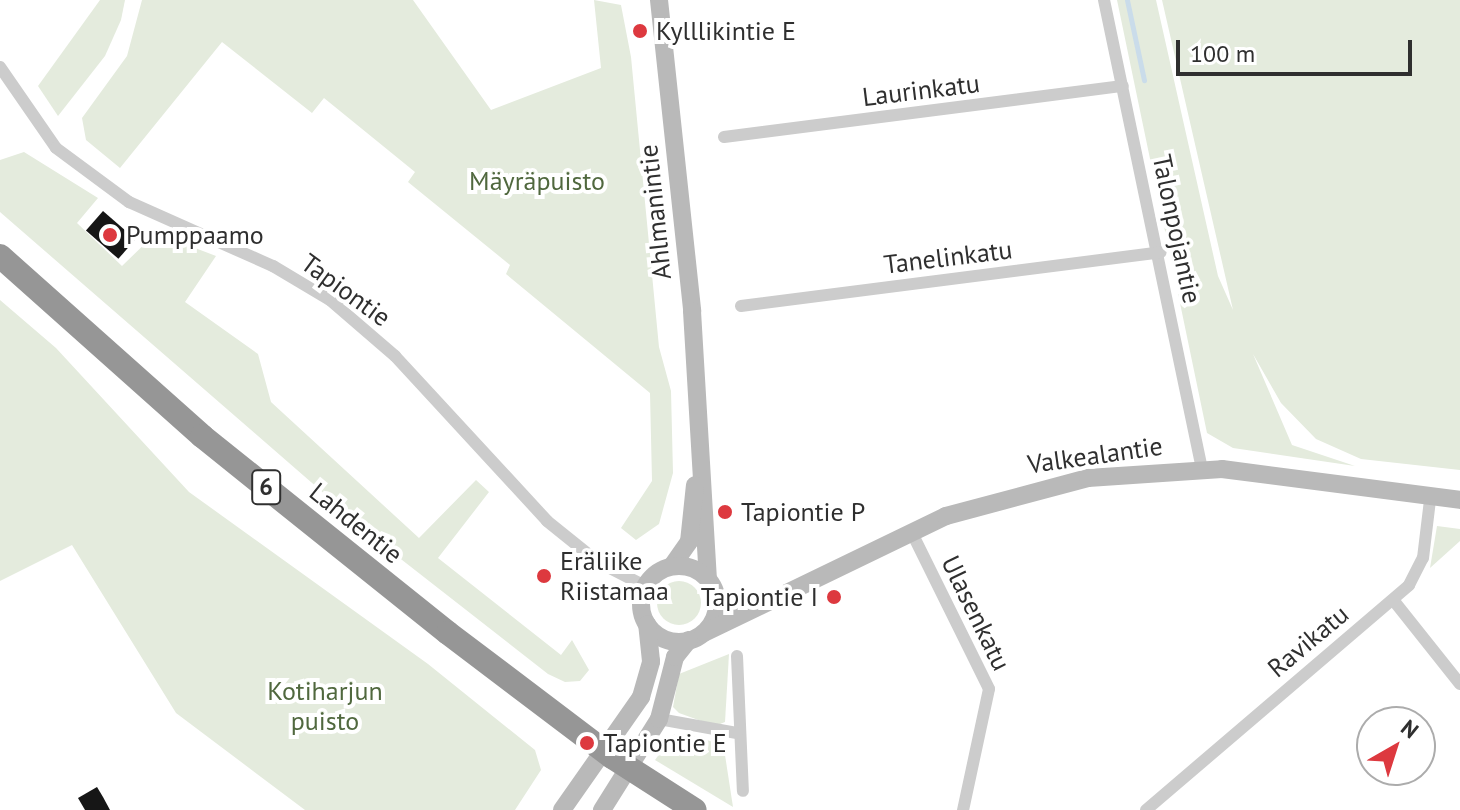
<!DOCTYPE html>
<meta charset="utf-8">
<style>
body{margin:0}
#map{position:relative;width:1460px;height:810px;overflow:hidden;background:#fff;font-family:"PT Sans",sans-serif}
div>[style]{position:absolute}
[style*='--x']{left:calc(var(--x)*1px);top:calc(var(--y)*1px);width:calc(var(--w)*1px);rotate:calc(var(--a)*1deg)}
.green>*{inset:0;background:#e4ebdd}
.round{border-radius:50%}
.stream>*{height:5px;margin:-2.5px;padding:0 2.5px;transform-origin:2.5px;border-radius:2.5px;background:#cadcea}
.building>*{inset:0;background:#161616;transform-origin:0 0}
.street>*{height:12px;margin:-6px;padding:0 6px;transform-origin:6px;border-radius:6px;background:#ccc}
.secondary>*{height:18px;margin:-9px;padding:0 9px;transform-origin:9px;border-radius:9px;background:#b9b9b9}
.secondary>.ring{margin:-9px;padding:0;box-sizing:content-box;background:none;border:18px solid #b9b9b9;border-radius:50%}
.highway>*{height:24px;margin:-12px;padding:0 12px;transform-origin:12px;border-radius:12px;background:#969696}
.dots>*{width:22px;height:22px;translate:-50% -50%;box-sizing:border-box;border:4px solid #fff;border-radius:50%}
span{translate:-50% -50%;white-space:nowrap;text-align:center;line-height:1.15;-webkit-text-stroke:8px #fff;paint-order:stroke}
.shield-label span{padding:2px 6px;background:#fff;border:2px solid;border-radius:6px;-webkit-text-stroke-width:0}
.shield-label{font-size:24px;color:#2f2f2f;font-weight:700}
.poi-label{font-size:26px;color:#2f2f2f}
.left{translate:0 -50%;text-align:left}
.right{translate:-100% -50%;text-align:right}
.street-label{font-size:26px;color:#2f2f2f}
.park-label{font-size:26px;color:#50683e}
.north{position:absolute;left:1356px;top:706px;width:80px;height:80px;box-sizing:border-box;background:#fff;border:2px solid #acacac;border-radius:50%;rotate:39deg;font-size:22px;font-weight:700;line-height:32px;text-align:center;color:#2f2f2f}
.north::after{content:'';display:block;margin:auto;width:28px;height:36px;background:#dd393f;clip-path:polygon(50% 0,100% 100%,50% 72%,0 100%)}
.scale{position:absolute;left:1176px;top:40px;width:236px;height:36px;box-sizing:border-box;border:4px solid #2f2f2f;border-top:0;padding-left:10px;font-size:24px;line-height:28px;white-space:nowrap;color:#2f2f2f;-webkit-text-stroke:6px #fff;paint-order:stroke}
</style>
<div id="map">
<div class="green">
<div style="clip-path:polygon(100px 0,125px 0,121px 20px,105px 56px,58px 116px,38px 86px)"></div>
<div style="clip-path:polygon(142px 0,413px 0,491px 110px,601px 68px,594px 0,621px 5px,631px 57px,659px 347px,671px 391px,673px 473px,659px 524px,636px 540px,621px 528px,652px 481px,650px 393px,506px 274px,510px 265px,408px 182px,415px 172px,324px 98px,312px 113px,222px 42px,120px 168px,86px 140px,82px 118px,127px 56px)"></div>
<div style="clip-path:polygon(1117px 0,1156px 0,1218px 276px,1233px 310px,1162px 0,1460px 0,1460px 470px,1361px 459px,1316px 439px,1281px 403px,1253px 354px,1292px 445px,1355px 466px,1233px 448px,1207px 433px)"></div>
<div style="clip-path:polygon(24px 152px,98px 198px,77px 223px,122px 266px,156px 233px,216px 256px,185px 302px,258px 354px,271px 402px,419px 538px,476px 480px,489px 492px,438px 558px,561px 655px,572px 640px,589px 670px,580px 681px,565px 682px,548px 674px,388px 549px,0 212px,0 160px)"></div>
<div style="clip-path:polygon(0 300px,56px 348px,189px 492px,428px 664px,535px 750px,541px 770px,515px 810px,305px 810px,176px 713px,72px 545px,0 581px)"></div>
<div style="clip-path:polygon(1437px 526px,1460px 529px,1460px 541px,1430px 568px)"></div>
<div class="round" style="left:657px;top:581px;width:44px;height:44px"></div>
<div style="clip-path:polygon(729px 654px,725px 722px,715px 726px,679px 713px,673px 707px,679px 674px)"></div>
<div style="clip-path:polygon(685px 733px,713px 742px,725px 755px,733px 807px,655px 760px,673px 735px)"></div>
</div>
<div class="stream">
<div style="--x:1127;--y:0;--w:82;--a:78"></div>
</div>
<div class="building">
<div style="left:103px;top:211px;width:43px;height:26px;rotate:41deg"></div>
<div style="clip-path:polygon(97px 787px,103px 797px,110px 810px,85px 810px,78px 798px)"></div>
</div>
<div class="street">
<div style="--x:1104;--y:0;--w:479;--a:78.2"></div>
<div style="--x:0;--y:67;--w:98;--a:55.3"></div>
<div style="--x:56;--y:148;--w:91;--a:36.5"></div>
<div style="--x:129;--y:202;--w:158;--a:24"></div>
<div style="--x:273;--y:266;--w:66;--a:30.8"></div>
<div style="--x:330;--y:300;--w:86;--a:40.7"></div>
<div style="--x:395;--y:356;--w:224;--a:47.3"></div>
<div style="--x:547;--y:521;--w:65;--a:38.8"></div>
<div style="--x:598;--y:562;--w:53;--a:27.1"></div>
<div style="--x:724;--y:137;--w:402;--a:-7.3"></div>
<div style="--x:741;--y:306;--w:423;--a:-7.3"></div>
<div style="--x:911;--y:531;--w:176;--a:63.7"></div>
<div style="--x:989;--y:689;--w:124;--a:102.1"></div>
<div style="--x:1394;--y:601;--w:106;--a:51.5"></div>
<div style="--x:737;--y:656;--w:135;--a:87.5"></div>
<div style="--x:659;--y:719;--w:79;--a:10.2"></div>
<div style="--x:1146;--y:810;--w:346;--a:-40.5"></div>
<div style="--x:1409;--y:585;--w:30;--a:-63"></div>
<div style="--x:1423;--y:558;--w:58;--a:-83.1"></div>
</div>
<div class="secondary">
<div style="--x:659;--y:0;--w:313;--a:83.9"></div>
<div style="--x:692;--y:311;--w:268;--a:86.6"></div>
<div style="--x:672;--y:566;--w:29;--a:-55"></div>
<div style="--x:689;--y:542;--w:57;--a:-84"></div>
<div class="ring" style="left:641px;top:566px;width:58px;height:58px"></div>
<div style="--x:704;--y:633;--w:269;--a:-25.8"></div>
<div style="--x:946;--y:516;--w:147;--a:-15"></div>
<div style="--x:1088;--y:478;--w:134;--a:-3.8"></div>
<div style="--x:1222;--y:469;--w:240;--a:7.4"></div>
<div style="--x:562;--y:810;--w:138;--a:-55"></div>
<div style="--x:641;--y:697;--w:37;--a:-74"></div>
<div style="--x:651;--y:661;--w:37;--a:-96"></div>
<div style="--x:602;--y:810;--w:107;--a:-57.9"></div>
<div style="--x:659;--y:719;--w:64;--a:-75.5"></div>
<div style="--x:675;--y:657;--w:22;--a:-51"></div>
</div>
<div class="highway">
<div style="--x:0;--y:256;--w:271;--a:41.7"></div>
<div style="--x:202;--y:436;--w:315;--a:38.7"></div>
<div style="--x:448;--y:633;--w:206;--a:37.1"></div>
<div style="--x:612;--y:757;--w:98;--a:32.6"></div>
</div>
<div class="dots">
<div style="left:640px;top:31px;background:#dd393f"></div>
<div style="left:110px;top:235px;background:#dd393f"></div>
<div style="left:725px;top:512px;background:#dd393f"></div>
<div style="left:544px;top:576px;background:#dd393f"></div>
<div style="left:834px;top:597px;background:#dd393f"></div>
<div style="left:587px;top:743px;background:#dd393f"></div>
</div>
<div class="shield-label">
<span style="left:266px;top:487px">6</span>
</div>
<div class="poi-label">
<span class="left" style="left:656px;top:31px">Kylllikintie E</span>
<span class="left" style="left:126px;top:235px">Pumppaamo</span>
<span class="left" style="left:741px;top:512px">Tapiontie P</span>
<span class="left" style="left:560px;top:576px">Eräliike<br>Riistamaa</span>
<span class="right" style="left:818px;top:597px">Tapiontie I</span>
<span class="left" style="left:603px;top:743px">Tapiontie E</span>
</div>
<div class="street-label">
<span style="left:921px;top:90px;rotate:-7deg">Laurinkatu</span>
<span style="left:655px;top:212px;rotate:-96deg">Ahlmanintie</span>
<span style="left:1177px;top:229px;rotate:78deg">Talonpojantie</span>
<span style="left:948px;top:257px;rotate:-7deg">Tanelinkatu</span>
<span style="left:346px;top:290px;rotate:36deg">Tapiontie</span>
<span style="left:1095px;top:455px;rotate:-8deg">Valkealantie</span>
<span style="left:356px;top:523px;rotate:39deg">Lahdentie</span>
<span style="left:976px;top:613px;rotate:64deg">Ulasenkatu</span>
<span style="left:1308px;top:641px;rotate:-40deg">Ravikatu</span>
</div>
<div class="park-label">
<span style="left:537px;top:181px">Mäyräpuisto</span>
<span style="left:325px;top:706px">Kotiharjun<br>puisto</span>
</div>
<div class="north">N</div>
<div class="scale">100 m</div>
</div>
